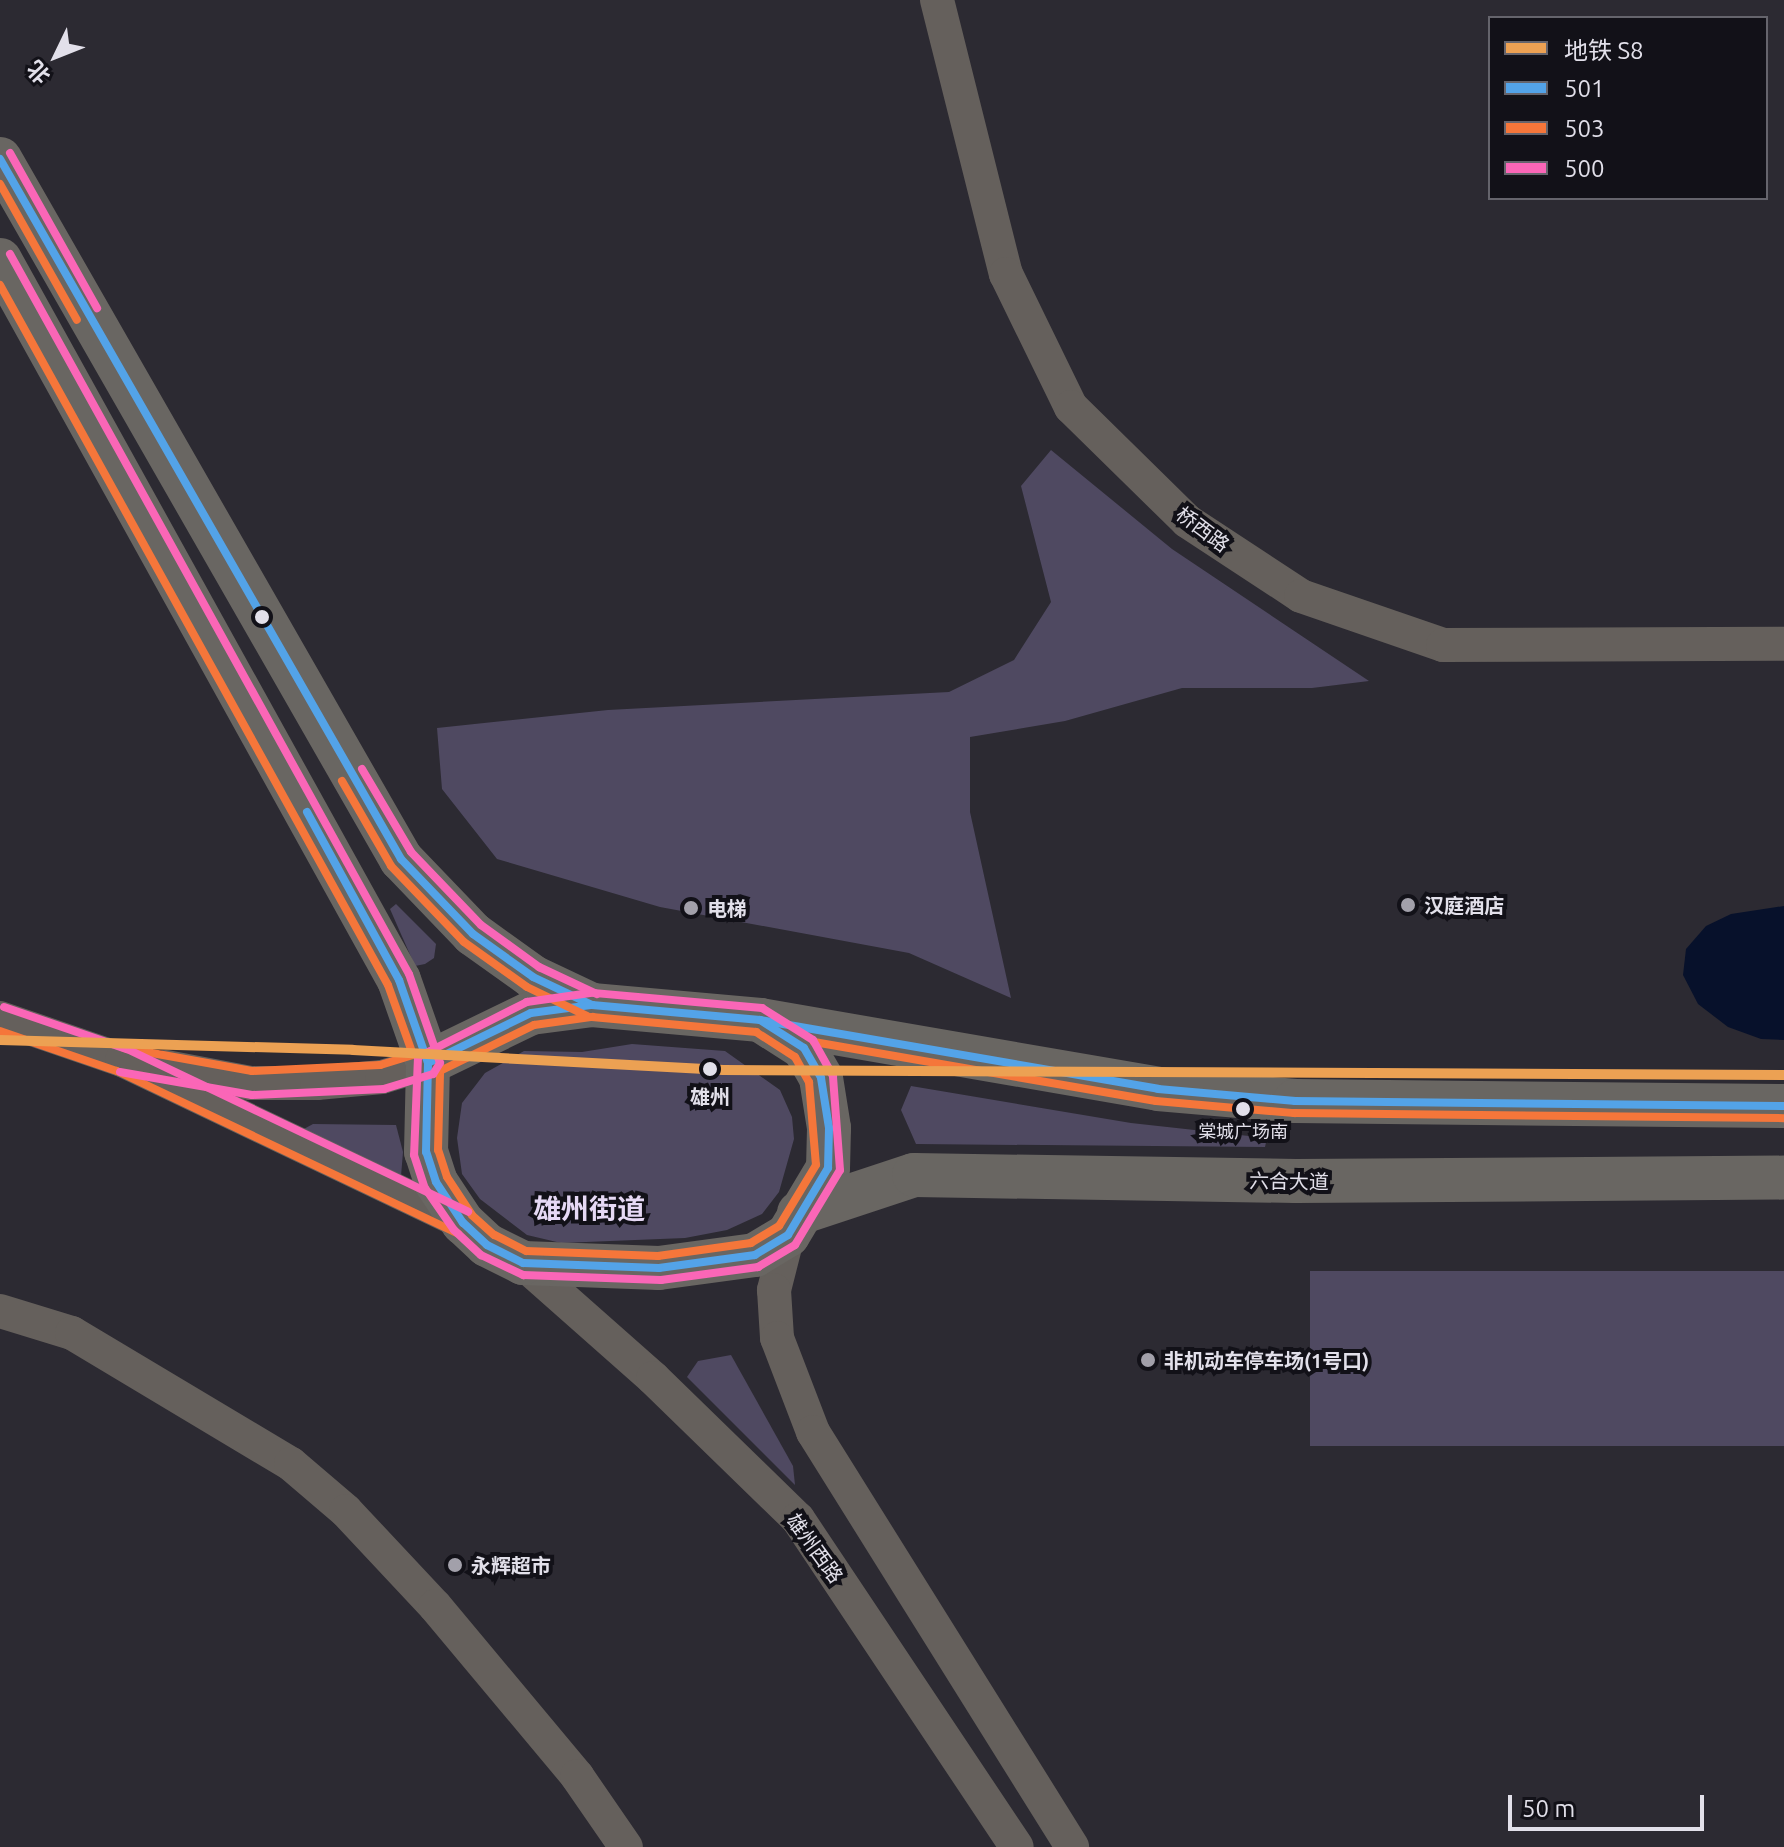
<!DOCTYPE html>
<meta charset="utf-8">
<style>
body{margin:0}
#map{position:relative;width:1784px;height:1847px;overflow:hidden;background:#2c2a32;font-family:Ubuntu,"Noto Sans SC",sans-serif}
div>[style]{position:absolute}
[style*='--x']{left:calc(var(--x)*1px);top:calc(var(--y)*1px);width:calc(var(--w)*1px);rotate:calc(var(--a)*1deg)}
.green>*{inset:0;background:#4f4961;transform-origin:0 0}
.water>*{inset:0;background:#07112b}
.secondary>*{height:34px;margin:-17px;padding:0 17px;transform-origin:17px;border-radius:17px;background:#65605c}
.highway>*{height:44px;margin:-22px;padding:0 22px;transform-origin:22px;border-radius:22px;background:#696662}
.bus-1>*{height:8px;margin:-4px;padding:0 4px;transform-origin:4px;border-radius:4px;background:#53a3e8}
.bus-2>*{height:8px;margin:-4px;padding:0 4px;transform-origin:4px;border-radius:4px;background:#f5763a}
.bus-3>*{height:8px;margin:-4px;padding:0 4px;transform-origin:4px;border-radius:4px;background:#fa66b7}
.metro-1>*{height:10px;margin:-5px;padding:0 5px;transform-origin:5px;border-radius:5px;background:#eca153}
.dots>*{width:22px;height:22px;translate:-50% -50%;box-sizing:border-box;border:4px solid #121118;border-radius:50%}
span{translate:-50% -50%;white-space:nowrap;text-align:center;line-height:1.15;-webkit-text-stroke:8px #121118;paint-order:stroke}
.bus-label{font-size:18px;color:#e2e0ea}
.street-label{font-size:20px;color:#e2e0ea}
.poi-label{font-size:20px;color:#e2e0ea;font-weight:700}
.left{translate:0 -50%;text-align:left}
.stop-label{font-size:20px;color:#e2e0ea;font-weight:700}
.district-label{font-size:28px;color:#e6d9f5;font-weight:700}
.legend{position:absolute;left:1488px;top:16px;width:280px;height:184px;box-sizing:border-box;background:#121118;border:2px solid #65646c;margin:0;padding:10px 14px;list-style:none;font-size:24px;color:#e2e0ea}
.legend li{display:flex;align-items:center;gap:16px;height:40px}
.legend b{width:40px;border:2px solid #65646c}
.north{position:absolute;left:16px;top:16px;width:80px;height:80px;-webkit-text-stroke:6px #121118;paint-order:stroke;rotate:227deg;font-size:22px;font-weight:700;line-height:32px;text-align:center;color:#e2e0ea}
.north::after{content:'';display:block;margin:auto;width:28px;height:36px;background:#e2e0ea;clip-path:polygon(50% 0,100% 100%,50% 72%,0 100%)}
.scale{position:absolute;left:1508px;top:1795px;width:196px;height:36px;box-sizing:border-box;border:4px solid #e2e0ea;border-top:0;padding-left:10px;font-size:24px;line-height:28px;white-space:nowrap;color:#e2e0ea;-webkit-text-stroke:6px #121118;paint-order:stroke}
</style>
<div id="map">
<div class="green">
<div style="clip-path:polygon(1051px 450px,1172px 549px,1369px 681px,1312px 688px,1182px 688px,1065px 721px,970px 737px,970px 812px,1011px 998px,909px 953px,660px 907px,497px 859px,442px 789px,437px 728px,608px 710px,949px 692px,1014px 660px,1051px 602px,1021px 486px)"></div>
<div style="clip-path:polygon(396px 904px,436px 944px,434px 958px,425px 964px,415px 966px,390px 909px)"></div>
<div style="clip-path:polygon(632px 1044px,725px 1051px,780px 1090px,792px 1117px,794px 1139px,779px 1192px,762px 1214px,727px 1230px,685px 1238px,561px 1243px,527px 1235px,480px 1199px,462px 1174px,457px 1138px,462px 1103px,485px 1073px,524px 1051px,582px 1052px)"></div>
<div style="clip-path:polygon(911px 1086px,1131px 1123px,1267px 1138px,1265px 1147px,916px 1144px,901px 1110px)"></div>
<div style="clip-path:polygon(313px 1124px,396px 1125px,403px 1152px,401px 1176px,302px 1130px)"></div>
<div style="left:1784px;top:1271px;width:175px;height:474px;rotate:90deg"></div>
<div style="clip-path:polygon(731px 1355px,793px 1466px,795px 1485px,687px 1377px,698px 1361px)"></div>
</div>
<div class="water">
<div style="clip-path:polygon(1784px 906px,1784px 1040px,1761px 1039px,1728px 1027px,1698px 1004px,1683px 975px,1686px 949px,1706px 926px,1731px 914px)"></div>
</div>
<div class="secondary">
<div style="--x:937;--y:0;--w:283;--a:75.9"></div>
<div style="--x:1006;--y:274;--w:148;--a:64"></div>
<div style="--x:1071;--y:407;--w:163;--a:44.5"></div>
<div style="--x:1187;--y:521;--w:136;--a:33.3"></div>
<div style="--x:1301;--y:596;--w:150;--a:19"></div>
<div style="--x:1443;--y:645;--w:341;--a:-0.2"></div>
<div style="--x:0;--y:1018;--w:129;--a:19"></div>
<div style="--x:122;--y:1060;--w:378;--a:25.5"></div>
<div style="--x:166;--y:1067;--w:86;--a:10.7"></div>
<div style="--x:251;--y:1083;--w:66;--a:0"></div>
<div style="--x:317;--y:1083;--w:65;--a:-5.3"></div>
<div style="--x:382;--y:1077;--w:48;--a:-16.9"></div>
<div style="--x:788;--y:1235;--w:57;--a:104.3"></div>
<div style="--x:774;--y:1290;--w:48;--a:86.4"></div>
<div style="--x:777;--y:1338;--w:101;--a:69"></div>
<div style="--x:813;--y:1432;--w:489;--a:58"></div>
<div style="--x:523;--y:1263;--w:174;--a:41.5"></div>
<div style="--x:653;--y:1378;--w:202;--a:44.2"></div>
<div style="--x:798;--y:1519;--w:394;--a:56.3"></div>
<div style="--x:0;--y:1311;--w:75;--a:17"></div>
<div style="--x:72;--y:1333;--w:255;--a:30.9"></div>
<div style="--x:291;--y:1464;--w:72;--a:40.5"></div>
<div style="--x:346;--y:1511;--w:130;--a:46.9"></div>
<div style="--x:435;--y:1606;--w:222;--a:50.1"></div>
<div style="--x:577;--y:1776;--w:86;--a:55.4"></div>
</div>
<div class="highway">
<div style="--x:0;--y:159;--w:807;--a:60.19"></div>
<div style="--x:401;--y:859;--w:104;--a:46.2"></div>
<div style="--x:473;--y:934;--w:74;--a:35.6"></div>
<div style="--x:533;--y:977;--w:65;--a:25.4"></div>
<div style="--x:0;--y:260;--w:823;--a:61.01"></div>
<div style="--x:399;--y:980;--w:88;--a:70.7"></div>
<div style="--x:760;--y:1020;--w:52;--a:32.5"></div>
<div style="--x:804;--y:1048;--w:34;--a:60"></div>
<div style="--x:821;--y:1078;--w:51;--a:80.9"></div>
<div style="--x:829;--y:1128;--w:40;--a:91.4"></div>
<div style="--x:828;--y:1168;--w:78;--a:120.8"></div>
<div style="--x:788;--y:1235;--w:39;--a:149"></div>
<div style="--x:755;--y:1255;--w:97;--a:172.3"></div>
<div style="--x:659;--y:1268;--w:136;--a:-177.9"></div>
<div style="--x:523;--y:1263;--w:40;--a:-153.4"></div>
<div style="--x:487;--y:1245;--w:33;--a:-137"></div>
<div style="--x:463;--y:1223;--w:49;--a:-123.4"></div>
<div style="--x:436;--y:1182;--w:32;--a:-108"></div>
<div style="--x:426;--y:1152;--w:89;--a:-88.7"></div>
<div style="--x:428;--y:1063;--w:114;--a:-25.9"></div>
<div style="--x:531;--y:1013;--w:62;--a:-7.5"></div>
<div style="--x:592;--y:1005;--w:169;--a:5.1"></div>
<div style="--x:760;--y:1020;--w:404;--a:9.8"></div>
<div style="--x:1158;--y:1089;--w:138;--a:5"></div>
<div style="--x:1295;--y:1101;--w:489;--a:0.6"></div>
<div style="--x:799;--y:1213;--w:121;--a:-18.3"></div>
<div style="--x:914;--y:1175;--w:382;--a:0.9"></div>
<div style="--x:1296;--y:1181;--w:488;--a:-0.4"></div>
</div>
<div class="bus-1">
<div style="--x:0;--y:159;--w:807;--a:60.19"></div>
<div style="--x:401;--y:859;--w:104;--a:46.2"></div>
<div style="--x:473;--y:934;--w:74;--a:35.6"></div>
<div style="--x:533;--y:977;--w:65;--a:25.4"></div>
<div style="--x:307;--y:812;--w:192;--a:61.3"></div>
<div style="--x:399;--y:980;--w:88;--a:70.7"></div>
<div style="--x:592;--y:1005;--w:169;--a:5.1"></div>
<div style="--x:760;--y:1020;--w:52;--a:32.5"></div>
<div style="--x:804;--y:1048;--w:34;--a:60"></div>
<div style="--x:821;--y:1078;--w:51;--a:80.9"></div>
<div style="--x:829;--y:1128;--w:40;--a:91.4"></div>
<div style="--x:828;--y:1168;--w:78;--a:120.8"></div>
<div style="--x:788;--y:1235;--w:39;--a:149"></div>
<div style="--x:755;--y:1255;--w:97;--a:172.3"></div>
<div style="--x:659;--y:1268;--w:136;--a:-177.9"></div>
<div style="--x:523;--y:1263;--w:40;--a:-153.4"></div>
<div style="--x:487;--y:1245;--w:33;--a:-137"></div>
<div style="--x:463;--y:1223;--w:49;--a:-123.4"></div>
<div style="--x:436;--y:1182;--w:32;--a:-108"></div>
<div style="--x:426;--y:1152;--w:89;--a:-88.7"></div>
<div style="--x:428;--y:1063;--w:114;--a:-25.9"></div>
<div style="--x:531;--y:1013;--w:62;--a:-7.5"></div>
<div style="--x:760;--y:1020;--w:404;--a:9.8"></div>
<div style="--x:1158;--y:1089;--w:138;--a:5"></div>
<div style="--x:1295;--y:1101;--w:489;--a:0.6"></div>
</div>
<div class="bus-2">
<div style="--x:0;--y:184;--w:156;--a:60.5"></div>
<div style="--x:0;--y:285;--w:800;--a:61"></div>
<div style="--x:388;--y:985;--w:74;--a:70.3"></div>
<div style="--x:413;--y:1055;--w:34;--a:163"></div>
<div style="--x:380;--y:1065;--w:128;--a:177.3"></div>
<div style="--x:252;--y:1071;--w:130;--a:-169.8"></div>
<div style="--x:342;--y:781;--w:98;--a:60"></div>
<div style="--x:391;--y:866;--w:105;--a:46.2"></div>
<div style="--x:464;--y:942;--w:77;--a:35.5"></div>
<div style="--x:527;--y:987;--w:67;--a:25.8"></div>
<div style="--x:592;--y:1017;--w:165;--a:5.2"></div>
<div style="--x:756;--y:1032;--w:46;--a:32.7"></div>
<div style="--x:795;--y:1057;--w:29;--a:61"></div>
<div style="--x:809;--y:1082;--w:83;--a:85.2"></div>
<div style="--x:816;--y:1165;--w:71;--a:121.2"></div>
<div style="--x:779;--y:1226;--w:33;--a:149"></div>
<div style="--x:751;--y:1243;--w:94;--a:172"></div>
<div style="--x:658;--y:1256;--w:132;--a:-177.8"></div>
<div style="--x:526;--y:1251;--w:36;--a:-153"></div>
<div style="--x:494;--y:1235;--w:30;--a:-138"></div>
<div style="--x:472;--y:1215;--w:45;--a:-123.3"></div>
<div style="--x:447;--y:1177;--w:28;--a:-108"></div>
<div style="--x:438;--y:1150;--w:79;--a:-88.5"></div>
<div style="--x:440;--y:1071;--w:105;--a:-26.1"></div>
<div style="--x:534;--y:1025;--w:59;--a:-7.9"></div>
<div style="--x:0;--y:1031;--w:124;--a:18.9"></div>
<div style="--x:117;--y:1071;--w:378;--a:25.5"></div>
<div style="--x:814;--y:1042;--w:347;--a:9.8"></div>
<div style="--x:1156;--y:1101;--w:139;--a:5"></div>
<div style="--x:1294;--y:1113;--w:490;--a:0.6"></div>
</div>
<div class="bus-3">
<div style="--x:10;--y:153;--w:178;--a:60.7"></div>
<div style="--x:10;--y:254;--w:823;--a:61.01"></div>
<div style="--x:409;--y:974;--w:94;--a:70.8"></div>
<div style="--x:440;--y:1063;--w:13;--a:122"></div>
<div style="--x:433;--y:1074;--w:51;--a:163"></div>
<div style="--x:384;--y:1089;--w:132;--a:177.4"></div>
<div style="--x:252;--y:1095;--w:134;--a:-170.1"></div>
<div style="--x:362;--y:769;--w:96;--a:59.4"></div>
<div style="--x:411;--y:852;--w:101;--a:46.2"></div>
<div style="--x:481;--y:925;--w:72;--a:35.9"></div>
<div style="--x:539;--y:967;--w:64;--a:25"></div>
<div style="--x:590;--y:993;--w:64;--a:171.9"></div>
<div style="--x:527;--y:1002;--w:122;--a:153.2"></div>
<div style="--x:418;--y:1057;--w:98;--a:92.3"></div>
<div style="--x:414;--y:1155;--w:35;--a:72"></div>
<div style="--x:425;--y:1188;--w:51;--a:55.4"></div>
<div style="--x:454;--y:1230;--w:37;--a:43"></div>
<div style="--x:481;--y:1255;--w:47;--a:25.5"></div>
<div style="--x:523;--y:1275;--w:138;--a:2.1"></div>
<div style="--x:661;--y:1280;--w:98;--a:-7.6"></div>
<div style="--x:758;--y:1267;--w:43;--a:-30.7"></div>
<div style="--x:795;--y:1245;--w:87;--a:-59"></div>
<div style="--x:840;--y:1170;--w:94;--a:-94.3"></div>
<div style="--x:833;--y:1076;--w:41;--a:-119.1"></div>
<div style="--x:813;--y:1040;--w:60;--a:-147.9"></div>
<div style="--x:762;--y:1008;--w:170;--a:-174.9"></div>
<div style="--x:4;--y:1007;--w:130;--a:18.9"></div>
<div style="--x:127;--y:1049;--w:378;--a:25.5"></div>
</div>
<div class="metro-1">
<div style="--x:0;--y:1040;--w:353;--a:1.6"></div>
<div style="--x:353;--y:1050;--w:371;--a:3.1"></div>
<div style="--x:723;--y:1070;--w:1061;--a:0.27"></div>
</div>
<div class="dots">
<div style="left:262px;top:617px;background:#e2e0ea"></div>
<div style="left:1408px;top:905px;background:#a2a0aa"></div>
<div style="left:691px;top:908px;background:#a2a0aa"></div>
<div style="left:710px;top:1069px;background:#e2e0ea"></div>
<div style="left:1243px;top:1109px;background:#e2e0ea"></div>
<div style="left:1148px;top:1360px;background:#a2a0aa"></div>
<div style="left:455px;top:1565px;background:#a2a0aa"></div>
</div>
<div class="bus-label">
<span style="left:1243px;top:1131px">棠城广场南</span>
</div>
<div class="street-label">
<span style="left:1203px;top:529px;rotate:37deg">桥西路</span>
<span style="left:1289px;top:1181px;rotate:1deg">六合大道</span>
<span style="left:815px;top:1548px;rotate:54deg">雄州西路</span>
</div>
<div class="poi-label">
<span class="left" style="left:1424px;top:905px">汉庭酒店</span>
<span class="left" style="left:707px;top:908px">电梯</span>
<span class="left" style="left:1164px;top:1360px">非机动车停车场(1号口)</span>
<span class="left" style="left:471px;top:1565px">永辉超市</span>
</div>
<div class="stop-label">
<span style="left:710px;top:1096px">雄州</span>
</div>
<div class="district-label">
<span style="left:589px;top:1209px">雄州街道</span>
</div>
<ul class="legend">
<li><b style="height:10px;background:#eca153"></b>地铁 S8</li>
<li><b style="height:10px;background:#53a3e8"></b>501</li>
<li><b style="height:10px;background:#f5763a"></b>503</li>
<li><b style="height:10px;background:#fa66b7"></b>500</li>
</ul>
<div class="north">北</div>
<div class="scale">50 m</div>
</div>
